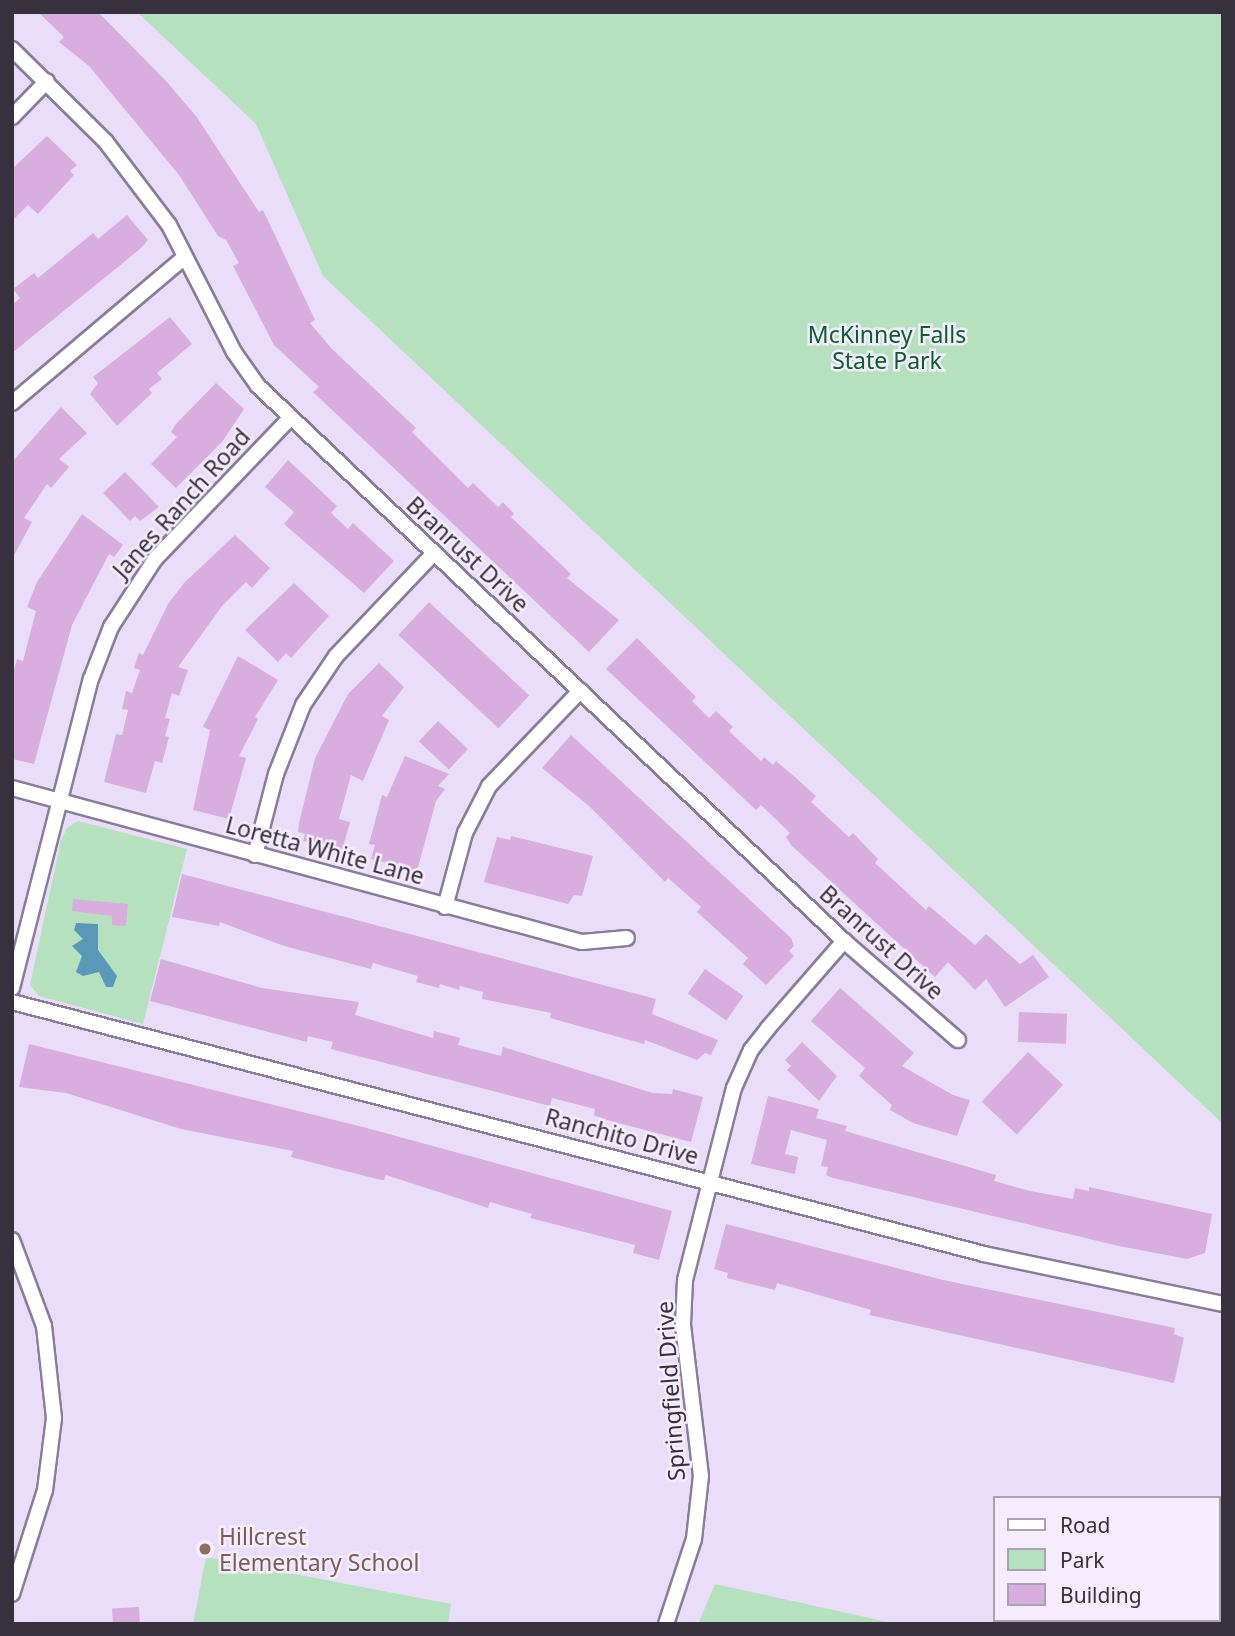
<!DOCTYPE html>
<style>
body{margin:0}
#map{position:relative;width:1235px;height:1636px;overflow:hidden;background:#eaddfa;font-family:"Noto Sans",sans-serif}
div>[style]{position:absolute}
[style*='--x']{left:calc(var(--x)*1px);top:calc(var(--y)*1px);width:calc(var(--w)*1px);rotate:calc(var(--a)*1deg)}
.green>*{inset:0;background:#b6e1bf}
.water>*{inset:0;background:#5998b6}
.building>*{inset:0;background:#d7aede;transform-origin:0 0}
.roads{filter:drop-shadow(2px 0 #897d97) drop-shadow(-2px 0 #897d97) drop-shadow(0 2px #897d97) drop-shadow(0 -2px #897d97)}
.street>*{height:14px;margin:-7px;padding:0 7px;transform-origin:7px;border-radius:7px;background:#fff}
.dots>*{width:19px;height:19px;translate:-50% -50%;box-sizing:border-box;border:4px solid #f5edfe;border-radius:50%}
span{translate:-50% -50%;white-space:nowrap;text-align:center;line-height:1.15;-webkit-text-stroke:5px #f5edfe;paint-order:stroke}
.park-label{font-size:23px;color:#095f2e}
.street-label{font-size:23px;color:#36313c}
.education-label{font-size:23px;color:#785e54}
.left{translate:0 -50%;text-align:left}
.frame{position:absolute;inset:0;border:14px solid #36313c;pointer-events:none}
.legend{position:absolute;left:993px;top:1496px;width:228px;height:126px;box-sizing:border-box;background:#f5edfe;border:2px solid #a9a2b0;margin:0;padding:9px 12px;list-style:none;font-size:21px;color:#36313c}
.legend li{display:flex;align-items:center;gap:14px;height:35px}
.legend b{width:35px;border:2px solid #a9a2b0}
</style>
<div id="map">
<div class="green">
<div style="clip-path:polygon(137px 12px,1223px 12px,1223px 1124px,323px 276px,256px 124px)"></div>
<div style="clip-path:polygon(78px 821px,187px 849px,143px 1024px,39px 996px,30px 985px,61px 840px,67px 828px)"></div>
<div style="clip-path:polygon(206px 1557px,451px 1604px,448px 1624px,193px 1624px)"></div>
<div style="clip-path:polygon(715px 1584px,897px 1624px,698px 1624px)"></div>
</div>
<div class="water">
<div style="clip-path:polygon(76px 923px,98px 924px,98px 950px,117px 976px,113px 987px,106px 987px,99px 972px,83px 976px,76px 972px,82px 956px,72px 946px,83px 939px,74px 930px)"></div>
</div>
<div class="building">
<div style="clip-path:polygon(38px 12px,98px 12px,166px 81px,196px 116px,259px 212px,263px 210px,315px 320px,310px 323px,332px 349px,416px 428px,412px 432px,468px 488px,473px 483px,498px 507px,503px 502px,514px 514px,511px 517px,571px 574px,567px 578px,619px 620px,589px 652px,313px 392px,319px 387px,274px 345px,233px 266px,239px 263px,226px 240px,218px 236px,179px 175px,89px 66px,59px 42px,64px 37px)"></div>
<div style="clip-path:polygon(47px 136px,77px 165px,70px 171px,74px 175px,38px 214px,28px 205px,12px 221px,12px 169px)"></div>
<div style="clip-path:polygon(127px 215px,148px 240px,140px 249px,12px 353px,12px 305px,20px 298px,13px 289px,34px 273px,38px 278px,93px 233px,98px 239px)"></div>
<div style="clip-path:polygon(170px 317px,192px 344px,157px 373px,162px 379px,149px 389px,152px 393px,117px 426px,90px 394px,98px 383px,93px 377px)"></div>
<div style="clip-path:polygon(216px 383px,244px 409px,222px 442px,176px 488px,151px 464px,177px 437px,171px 432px,176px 424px)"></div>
<div style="clip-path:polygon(61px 407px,87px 433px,59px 459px,69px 467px,51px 488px,47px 484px,24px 518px,32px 522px,12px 559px,12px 462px)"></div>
<div style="clip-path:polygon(288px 460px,337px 506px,331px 513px,348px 529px,353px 523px,394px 561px,364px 593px,284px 524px,294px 512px,265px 487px)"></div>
<div style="clip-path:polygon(125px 472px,159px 507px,140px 521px,135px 516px,130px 521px,103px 493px)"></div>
<div style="clip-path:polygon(82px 514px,123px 545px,114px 557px,109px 554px,72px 625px,34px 764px,12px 759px,12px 678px,17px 659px,23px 661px,36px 611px,27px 607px,37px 582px)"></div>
<div style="clip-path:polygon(235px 535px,270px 568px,252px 588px,246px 582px,222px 606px,178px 667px,188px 670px,179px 696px,172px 693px,165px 718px,170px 719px,165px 736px,169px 737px,162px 763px,155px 761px,146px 793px,104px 782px,116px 734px,122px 735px,128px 710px,122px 709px,126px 691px,132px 693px,140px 670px,134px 668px,139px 653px,143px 655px,168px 604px,184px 583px)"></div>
<div style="clip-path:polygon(294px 583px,329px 616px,291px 658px,286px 653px,278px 662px,245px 630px)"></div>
<div style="left:429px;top:602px;width:137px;height:45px;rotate:43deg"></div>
<div style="clip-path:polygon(637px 638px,696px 697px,692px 701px,709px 718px,716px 711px,733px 727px,729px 731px,761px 761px,764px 757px,773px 765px,776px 761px,796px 778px,816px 796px,811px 802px,849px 837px,853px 833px,878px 859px,875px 863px,926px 910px,929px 906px,975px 945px,986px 934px,1020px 964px,1033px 955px,1049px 977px,1005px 1007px,986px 979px,975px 990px,948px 962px,935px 977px,791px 845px,786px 837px,790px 833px,761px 805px,756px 810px,606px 669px)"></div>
<div style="clip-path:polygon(238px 656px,278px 680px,255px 717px,258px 719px,239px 756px,246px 758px,229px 819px,193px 810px,210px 730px,203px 727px)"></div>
<div style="clip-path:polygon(379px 663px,404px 687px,382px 716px,389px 720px,363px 781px,351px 775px,339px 819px,350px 822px,342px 851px,303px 841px,305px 834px,298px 832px,299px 823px,315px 758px,348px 694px)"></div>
<div style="left:438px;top:721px;width:41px;height:28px;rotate:43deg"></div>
<div style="clip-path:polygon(571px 735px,791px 938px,794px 946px,789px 951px,794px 956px,766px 985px,743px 964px,748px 958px,697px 912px,701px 907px,668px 878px,665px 882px,589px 806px,542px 768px)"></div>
<div style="clip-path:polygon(405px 756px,449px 774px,438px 786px,445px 789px,436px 801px,417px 871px,371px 859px,375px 845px,369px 844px,382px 795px,387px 797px)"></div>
<div style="clip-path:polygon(511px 836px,593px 856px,582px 896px,574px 895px,568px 904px,484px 882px,497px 837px,510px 840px)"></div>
<div style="clip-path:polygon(182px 874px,656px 999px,652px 1014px,718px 1040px,711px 1055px,705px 1053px,697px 1060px,645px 1040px,644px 1044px,550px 1018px,551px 1013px,482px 999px,483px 992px,460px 986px,459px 990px,440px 984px,439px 988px,416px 982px,418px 976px,373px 963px,371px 969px,284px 946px,220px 922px,219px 926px,172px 917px)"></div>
<div style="clip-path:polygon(73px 899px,128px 904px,126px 926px,112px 925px,112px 916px,72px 911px)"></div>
<div style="clip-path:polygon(161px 959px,262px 988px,359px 1002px,355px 1015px,433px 1038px,434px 1031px,460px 1038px,458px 1045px,501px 1056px,503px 1047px,653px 1093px,672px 1094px,673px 1089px,703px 1097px,691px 1142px,603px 1119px,594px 1115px,595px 1109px,552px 1098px,550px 1106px,331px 1049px,333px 1042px,308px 1036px,307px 1042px,150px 1001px)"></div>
<div style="left:705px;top:969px;width:47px;height:30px;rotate:35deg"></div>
<div style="clip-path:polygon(840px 988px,914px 1053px,902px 1066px,953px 1095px,970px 1100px,957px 1136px,913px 1123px,890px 1110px,892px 1105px,859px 1076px,865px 1068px,811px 1021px)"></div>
<div style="left:1019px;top:1012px;width:48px;height:30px;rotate:2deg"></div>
<div style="clip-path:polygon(802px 1042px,837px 1076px,819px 1101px,787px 1070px,791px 1066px,785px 1060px)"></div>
<div style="clip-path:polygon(29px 1044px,363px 1127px,672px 1211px,659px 1260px,633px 1253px,635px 1245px,530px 1218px,532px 1214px,490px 1202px,488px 1208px,386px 1175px,384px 1180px,377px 1179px,318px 1164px,291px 1157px,293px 1151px,181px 1129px,66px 1093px,19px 1087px)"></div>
<div style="left:1028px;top:1052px;width:48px;height:68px;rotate:43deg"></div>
<div style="clip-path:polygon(768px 1096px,819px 1109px,816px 1118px,847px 1126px,845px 1131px,996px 1175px,994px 1181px,1030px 1191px,1073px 1199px,1075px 1188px,1089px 1191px,1089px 1187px,1212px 1214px,1205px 1253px,1187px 1259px,1119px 1246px,833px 1178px,826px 1175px,828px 1167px,821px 1166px,827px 1140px,791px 1130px,785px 1154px,798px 1157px,795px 1174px,751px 1164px)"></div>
<div style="clip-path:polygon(726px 1224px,943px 1280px,1175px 1328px,1174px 1334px,1184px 1338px,1174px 1383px,869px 1315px,871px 1310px,777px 1283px,775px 1290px,727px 1278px,728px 1273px,714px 1269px)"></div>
<div style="left:139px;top:1607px;width:17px;height:27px;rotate:87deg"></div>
</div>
<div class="roads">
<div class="street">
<div style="--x:12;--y:49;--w:132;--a:44.7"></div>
<div style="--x:106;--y:142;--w:104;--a:52.8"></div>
<div style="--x:169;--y:225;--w:143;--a:62.9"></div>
<div style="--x:234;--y:352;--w:42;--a:54.8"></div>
<div style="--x:258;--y:386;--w:807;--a:43.44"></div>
<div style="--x:844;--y:941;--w:151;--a:41"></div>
<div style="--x:12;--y:117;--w:50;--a:-45.8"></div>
<div style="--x:12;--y:403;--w:226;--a:-40.2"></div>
<div style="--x:12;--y:788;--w:590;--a:15.12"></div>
<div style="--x:582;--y:942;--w:45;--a:-5.1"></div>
<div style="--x:255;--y:855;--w:84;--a:-75.5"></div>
<div style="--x:276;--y:774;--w:74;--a:-68.6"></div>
<div style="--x:303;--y:705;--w:59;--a:-56"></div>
<div style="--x:336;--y:656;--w:142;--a:-46.4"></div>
<div style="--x:445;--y:907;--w:77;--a:-74.9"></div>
<div style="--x:465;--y:833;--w:53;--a:-62.9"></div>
<div style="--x:489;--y:786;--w:132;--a:-46.2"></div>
<div style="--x:12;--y:988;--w:319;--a:-75.7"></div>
<div style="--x:91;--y:679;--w:56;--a:-69"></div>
<div style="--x:111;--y:627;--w:81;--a:-57.1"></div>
<div style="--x:155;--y:559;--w:195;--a:-46.2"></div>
<div style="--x:12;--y:1002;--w:1004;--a:14.53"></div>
<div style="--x:984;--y:1254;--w:244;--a:11.8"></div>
<div style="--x:12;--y:1240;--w:92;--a:69.6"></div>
<div style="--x:44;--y:1326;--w:93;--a:83.8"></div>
<div style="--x:54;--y:1418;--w:73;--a:97.1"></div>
<div style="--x:45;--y:1490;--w:109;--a:107.6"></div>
<div style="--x:666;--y:1624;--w:89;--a:-71.8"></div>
<div style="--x:694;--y:1539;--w:63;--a:-83.7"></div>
<div style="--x:701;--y:1476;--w:153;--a:-96.8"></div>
<div style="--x:683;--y:1324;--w:44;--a:-87.4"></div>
<div style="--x:685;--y:1280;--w:198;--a:-75.7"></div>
<div style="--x:734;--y:1088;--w:42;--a:-65.9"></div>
<div style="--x:751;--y:1050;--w:28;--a:-52"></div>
<div style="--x:768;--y:1028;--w:116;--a:-48.9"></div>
</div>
</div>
<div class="dots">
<div style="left:205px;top:1549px;background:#8d6e63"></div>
</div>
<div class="park-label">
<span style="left:887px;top:347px">McKinney Falls<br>State Park</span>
</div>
<div class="street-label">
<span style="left:181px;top:503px;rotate:-48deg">Janes Ranch Road</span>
<span style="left:468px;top:554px;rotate:43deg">Branrust Drive</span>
<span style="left:325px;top:850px;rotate:15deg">Loretta White Lane</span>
<span style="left:882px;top:942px;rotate:42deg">Branrust Drive</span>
<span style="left:622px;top:1136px;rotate:15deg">Ranchito Drive</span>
<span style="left:670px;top:1391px;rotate:-94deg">Springfield Drive</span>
</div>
<div class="education-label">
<span class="left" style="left:219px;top:1549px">Hillcrest<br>Elementary School</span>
</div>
<div class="frame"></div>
<ul class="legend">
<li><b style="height:9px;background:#fff"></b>Road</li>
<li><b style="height:19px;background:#b6e1bf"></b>Park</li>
<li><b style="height:19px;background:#d7aede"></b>Building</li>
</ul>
</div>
